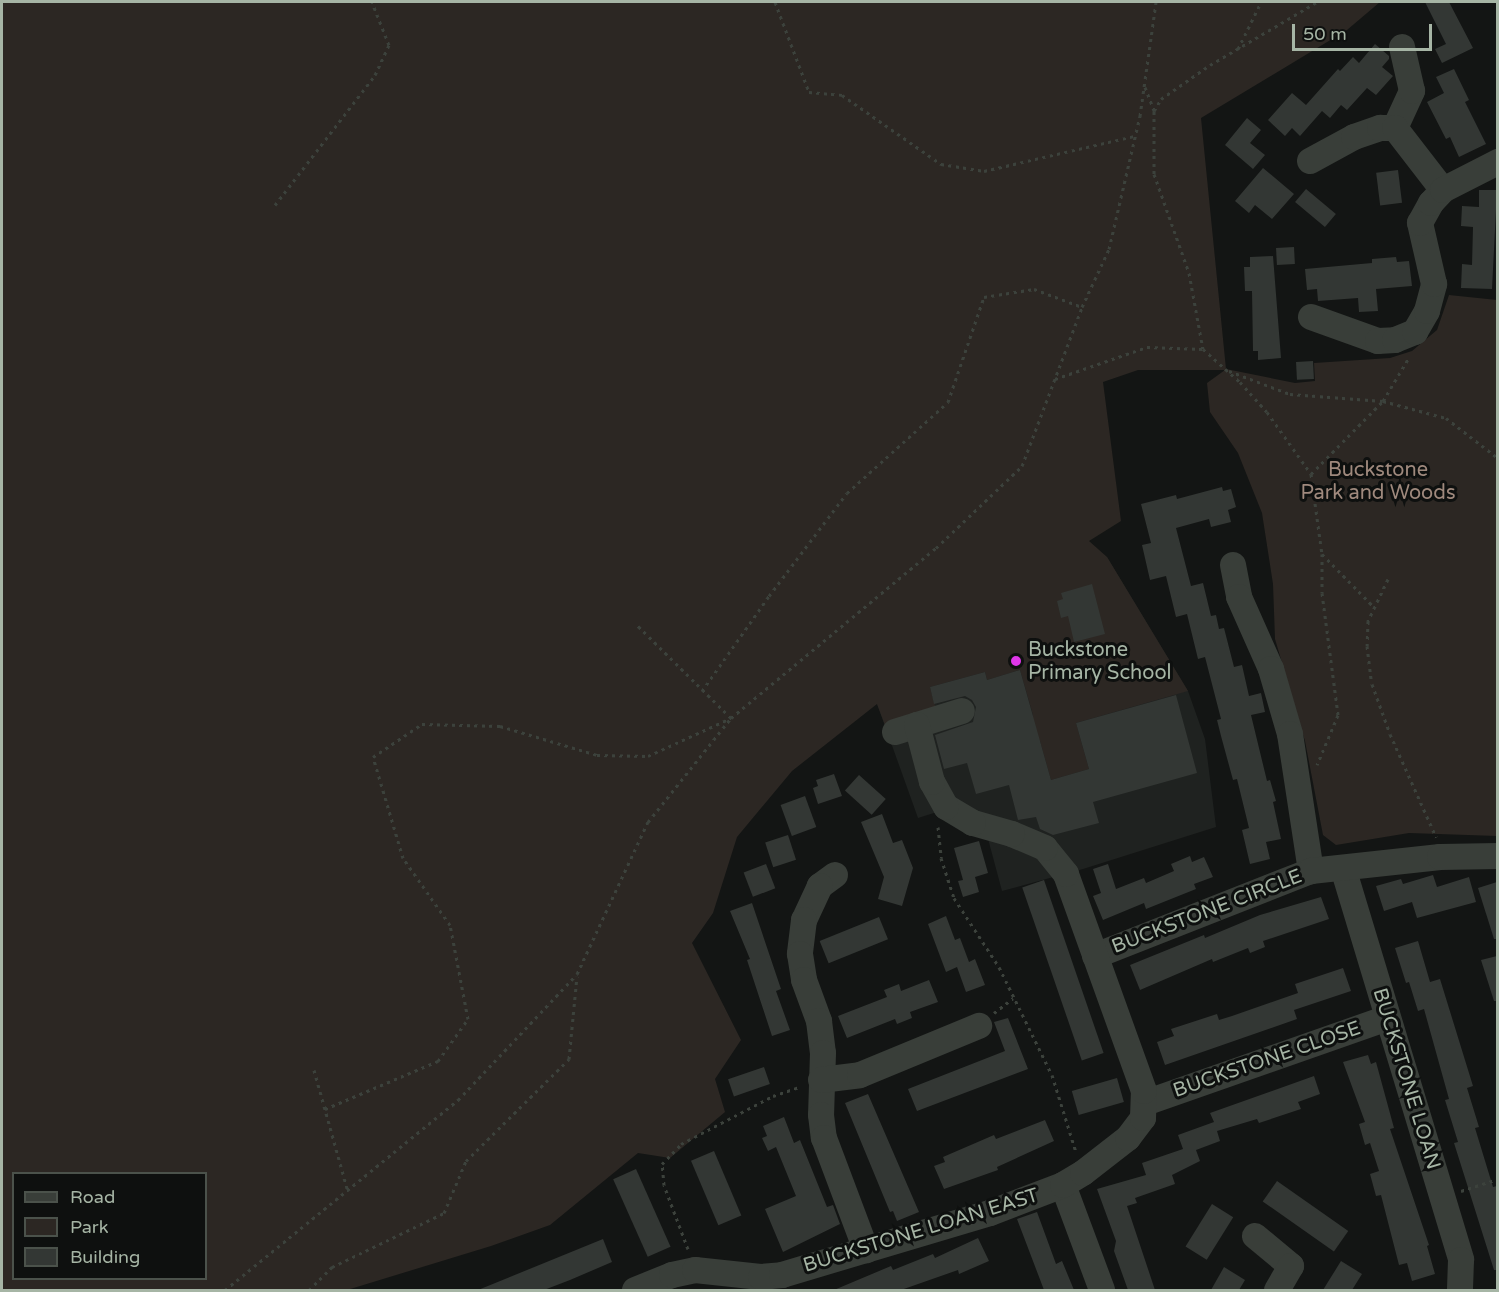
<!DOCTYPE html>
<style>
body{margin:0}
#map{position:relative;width:1499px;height:1292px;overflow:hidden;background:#131514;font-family:"Varela Round",sans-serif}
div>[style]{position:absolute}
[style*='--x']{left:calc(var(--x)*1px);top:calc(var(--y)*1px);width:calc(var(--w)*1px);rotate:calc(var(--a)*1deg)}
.built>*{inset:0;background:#1f2220}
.green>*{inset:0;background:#2c2723}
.building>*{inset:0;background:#333734;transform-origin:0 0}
.path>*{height:3px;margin-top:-1.5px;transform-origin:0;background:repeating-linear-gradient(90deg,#3c423c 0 3px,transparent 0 7.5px)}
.minor>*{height:26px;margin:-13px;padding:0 13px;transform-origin:13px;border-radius:13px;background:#393e39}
.dots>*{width:16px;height:16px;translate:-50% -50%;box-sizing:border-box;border:3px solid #0e100f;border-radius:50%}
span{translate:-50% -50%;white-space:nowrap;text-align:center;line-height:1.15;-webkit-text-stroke:6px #0e100f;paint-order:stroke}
.park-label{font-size:20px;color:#9f897d}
.poi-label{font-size:20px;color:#a6b5a5}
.left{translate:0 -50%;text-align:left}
.street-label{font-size:20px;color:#a6b5a5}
.frame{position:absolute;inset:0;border:3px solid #a6b5a5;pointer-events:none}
.legend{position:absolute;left:12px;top:1172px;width:195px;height:108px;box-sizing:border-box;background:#0e100f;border:2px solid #4b524b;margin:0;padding:8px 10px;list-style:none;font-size:18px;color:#a6b5a5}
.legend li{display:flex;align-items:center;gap:12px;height:30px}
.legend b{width:30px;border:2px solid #4b524b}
.scale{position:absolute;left:1292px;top:24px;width:140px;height:27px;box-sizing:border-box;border:3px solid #a6b5a5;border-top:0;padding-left:8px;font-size:18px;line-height:21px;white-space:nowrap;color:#a6b5a5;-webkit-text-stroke:4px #0e100f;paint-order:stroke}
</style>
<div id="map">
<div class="built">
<div style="clip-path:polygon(1107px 557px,1188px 691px,1205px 739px,1216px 827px,1083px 869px,1002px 891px,987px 835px,937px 812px,918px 818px,851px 631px)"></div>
</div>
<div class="green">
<div style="clip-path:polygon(evenodd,2px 2px,1380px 2px,1347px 30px,1201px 118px,1226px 369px,1295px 383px,1315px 381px,1314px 363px,1390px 358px,1412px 351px,1437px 330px,1449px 295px,1497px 300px,1497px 836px,1409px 833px,1336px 845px,1323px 835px,1305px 741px,1275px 639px,1273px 584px,1262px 513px,1238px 453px,1210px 412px,1207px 383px,1225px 370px,1138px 370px,1103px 382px,1121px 521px,1089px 541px,1107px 557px,1188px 691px,1076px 723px,1089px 769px,1051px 780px,1040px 741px,1022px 746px,1033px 715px,1020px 670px,987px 680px,985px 672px,930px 687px,937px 713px,886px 728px,877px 704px,792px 771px,737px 837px,713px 913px,692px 943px,741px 1040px,715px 1079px,725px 1112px,670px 1158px,638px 1153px,550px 1225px,491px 1246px,347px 1290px,2px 1290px,2px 2px,14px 1174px,206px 1174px,206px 1278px,14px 1278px,14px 1174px)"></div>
</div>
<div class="building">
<div style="clip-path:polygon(1425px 2px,1449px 2px,1473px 48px,1442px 63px,1435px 49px,1446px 44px)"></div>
<div style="clip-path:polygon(1375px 44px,1389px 56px,1389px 59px,1382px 67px,1393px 76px,1376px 95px,1367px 88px,1347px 110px,1341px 105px,1330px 118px,1322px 111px,1300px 136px,1292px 128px,1285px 136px,1268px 120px,1292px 93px,1306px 105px,1338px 69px,1340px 71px,1353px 57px,1359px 63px)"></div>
<div style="clip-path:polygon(1454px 69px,1469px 100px,1465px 102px,1486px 144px,1459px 157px,1450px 137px,1446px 139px,1427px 102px,1444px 93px,1436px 77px)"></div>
<div style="clip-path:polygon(1247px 118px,1261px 130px,1250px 143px,1265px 155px,1253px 169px,1225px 145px)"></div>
<div style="clip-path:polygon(1263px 168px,1294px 194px,1272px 219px,1255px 205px,1249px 213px,1235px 201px)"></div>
<div style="left:1398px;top:170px;width:33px;height:22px;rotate:83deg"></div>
<div style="left:1306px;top:189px;width:39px;height:17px;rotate:40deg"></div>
<div style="clip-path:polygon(1479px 190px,1497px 190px,1492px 289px,1461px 288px,1462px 264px,1472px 265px,1473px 227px,1461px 226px,1462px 206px,1479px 207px)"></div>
<div style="left:1294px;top:247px;width:17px;height:18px;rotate:87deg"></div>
<div style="clip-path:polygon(1273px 256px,1281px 358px,1258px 360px,1258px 351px,1253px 351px,1252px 291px,1245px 291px,1244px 267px,1250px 267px,1250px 257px)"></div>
<div style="clip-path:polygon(1396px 257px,1397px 262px,1409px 261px,1412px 286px,1376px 289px,1378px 311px,1359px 312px,1358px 298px,1318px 301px,1317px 289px,1307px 290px,1305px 269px,1372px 263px,1372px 259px)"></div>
<div style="left:1313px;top:361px;width:18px;height:17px;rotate:87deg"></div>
<div style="clip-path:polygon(1222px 487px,1223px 491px,1231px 489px,1236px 507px,1228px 510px,1231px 522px,1211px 527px,1209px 519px,1176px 528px,1191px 586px,1203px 583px,1211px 616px,1216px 615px,1219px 629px,1224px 628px,1234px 667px,1242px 665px,1249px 696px,1261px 693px,1265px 712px,1251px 715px,1267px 781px,1270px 780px,1276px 801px,1273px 802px,1281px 839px,1266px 842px,1270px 859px,1250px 864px,1242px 830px,1249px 828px,1237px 779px,1233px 780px,1221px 736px,1217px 720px,1221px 719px,1205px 657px,1198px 659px,1187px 614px,1176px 617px,1166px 576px,1150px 580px,1142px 545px,1151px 543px,1141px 504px,1176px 495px,1177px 499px)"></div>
<div style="clip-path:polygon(1092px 584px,1105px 634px,1074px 642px,1068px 616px,1061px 618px,1057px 601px,1063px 599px,1061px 593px)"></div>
<div style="clip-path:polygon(1020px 670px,1051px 780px,1089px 769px,1076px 723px,1176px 695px,1197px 773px,1093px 802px,1099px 823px,1053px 835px,1040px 829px,1036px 817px,1018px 820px,1009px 785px,976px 794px,967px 763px,944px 769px,935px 735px,973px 722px,976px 707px,972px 700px,965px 696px,934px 704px,930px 687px,985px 672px,987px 680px)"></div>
<div style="clip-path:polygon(834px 774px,842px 796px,818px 804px,813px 788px,818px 786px,816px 780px)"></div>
<div style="left:859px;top:775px;width:36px;height:21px;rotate:42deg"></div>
<div style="left:805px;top:796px;width:33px;height:26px;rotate:70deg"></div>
<div style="clip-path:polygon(882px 814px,893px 843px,902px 840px,913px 868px,902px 906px,878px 899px,884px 877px,861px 822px)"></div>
<div style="left:788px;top:835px;width:26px;height:24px;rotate:72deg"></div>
<div style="clip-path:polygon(979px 841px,988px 873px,975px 877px,979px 892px,963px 897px,958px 881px,963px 880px,954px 848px)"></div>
<div style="clip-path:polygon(1190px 856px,1192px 862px,1204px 857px,1213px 877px,1194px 884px,1196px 889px,1146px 909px,1144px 903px,1103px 920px,1093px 896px,1101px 893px,1093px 869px,1108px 864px,1116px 889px,1144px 878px,1146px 883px,1174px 871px,1171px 864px)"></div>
<div style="left:766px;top:864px;width:26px;height:24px;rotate:69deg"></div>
<div style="clip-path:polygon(1433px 875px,1437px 887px,1469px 877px,1476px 902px,1417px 918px,1412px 902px,1384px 911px,1376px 886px,1401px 879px,1403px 884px)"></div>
<div style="left:1044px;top:880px;width:183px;height:23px;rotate:71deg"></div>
<div style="clip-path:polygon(1497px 882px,1497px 939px,1494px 939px,1478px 888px)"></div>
<div style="clip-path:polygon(1321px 897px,1329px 919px,1263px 941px,1265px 947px,1250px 953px,1248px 948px,1213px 962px,1212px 959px,1140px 990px,1130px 965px,1204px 935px,1205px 938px,1260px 915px)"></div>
<div style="clip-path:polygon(752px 903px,781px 989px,776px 991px,790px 1030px,772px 1036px,747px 960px,750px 959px,730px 911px)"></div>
<div style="clip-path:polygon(946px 916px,955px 940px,960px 938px,969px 962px,975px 959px,985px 985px,966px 992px,957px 967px,946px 972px,928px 924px)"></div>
<div style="left:879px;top:917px;width:24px;height:64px;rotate:68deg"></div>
<div style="clip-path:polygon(1418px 941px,1430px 982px,1440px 979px,1473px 1086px,1467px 1088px,1479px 1127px,1475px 1128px,1493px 1187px,1497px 1186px,1497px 1270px,1494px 1270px,1454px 1143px,1458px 1142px,1445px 1100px,1449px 1099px,1424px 1009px,1418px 1011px,1409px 982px,1406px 983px,1395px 948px)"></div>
<div style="clip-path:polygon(1497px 956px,1497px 1001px,1494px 1001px,1481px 960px)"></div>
<div style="clip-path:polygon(1343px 968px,1351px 991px,1294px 1010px,1297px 1019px,1165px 1065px,1157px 1042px,1174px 1036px,1171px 1029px,1217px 1014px,1219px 1020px,1232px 1016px,1298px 993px,1295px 984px)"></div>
<div style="clip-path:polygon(929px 980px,938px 1002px,910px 1012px,912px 1018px,897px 1024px,895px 1019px,847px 1038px,838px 1016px,887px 997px,884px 990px,899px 984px,901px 991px)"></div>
<div style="clip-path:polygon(1008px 1018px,1028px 1069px,917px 1111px,908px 1089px,1005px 1051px,994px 1022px)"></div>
<div style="clip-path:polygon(1368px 1055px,1371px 1064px,1376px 1062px,1394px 1128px,1390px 1129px,1429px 1245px,1427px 1246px,1435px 1274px,1412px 1281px,1407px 1263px,1399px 1265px,1381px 1195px,1376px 1196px,1370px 1174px,1379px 1171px,1370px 1143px,1365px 1145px,1359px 1124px,1365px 1122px,1343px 1062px)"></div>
<div style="left:764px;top:1067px;width:18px;height:38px;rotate:71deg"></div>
<div style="clip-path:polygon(1314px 1076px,1320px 1094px,1298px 1102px,1301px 1109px,1259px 1123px,1257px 1119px,1217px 1131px,1220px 1141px,1196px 1150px,1200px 1161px,1172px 1175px,1175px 1184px,1135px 1198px,1137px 1203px,1127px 1206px,1155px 1290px,1128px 1290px,1114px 1251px,1116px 1241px,1097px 1189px,1146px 1175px,1142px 1163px,1183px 1149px,1178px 1135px,1214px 1122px,1210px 1113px)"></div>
<div style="left:1117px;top:1078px;width:25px;height:47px;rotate:74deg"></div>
<div style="clip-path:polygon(868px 1094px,919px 1212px,897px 1221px,893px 1211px,890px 1212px,845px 1103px)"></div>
<div style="clip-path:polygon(784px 1117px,794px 1143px,800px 1140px,827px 1207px,833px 1205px,840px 1224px,783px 1252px,765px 1209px,796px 1196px,776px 1147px,768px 1151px,762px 1138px,767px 1136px,763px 1126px)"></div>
<div style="clip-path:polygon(1045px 1120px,1054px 1141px,997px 1167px,998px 1170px,944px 1189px,934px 1166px,945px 1162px,943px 1157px,994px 1135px,996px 1139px)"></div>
<div style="left:714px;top:1151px;width:70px;height:25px;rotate:67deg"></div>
<div style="left:636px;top:1169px;width:85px;height:25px;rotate:66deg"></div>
<div style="left:1277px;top:1181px;width:87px;height:25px;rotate:35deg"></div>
<div style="left:1212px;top:1204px;width:25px;height:50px;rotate:32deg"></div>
<div style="clip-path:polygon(1037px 1212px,1056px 1264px,1062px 1261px,1074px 1290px,1044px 1290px,1017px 1219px)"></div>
<div style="clip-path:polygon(978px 1238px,989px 1261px,959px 1274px,958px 1270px,901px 1290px,834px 1290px,891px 1266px,893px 1270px,933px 1254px,935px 1258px)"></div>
<div style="clip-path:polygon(603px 1239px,612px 1262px,570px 1280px,544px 1290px,478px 1290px)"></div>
<div style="clip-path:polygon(1341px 1261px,1362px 1274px,1352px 1290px,1323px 1290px)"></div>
<div style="clip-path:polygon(1224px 1267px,1245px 1280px,1239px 1290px,1211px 1290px)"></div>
</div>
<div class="path">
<div style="--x:775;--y:2;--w:96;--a:69.3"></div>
<div style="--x:809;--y:92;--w:33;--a:5"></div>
<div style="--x:842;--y:95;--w:121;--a:34.9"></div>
<div style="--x:941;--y:164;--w:44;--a:9.2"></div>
<div style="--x:984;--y:171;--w:155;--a:-13.1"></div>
<div style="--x:1238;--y:49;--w:52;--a:-63.9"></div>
<div style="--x:1145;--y:87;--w:26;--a:69"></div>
<div style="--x:1154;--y:111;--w:63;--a:90"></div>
<div style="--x:1154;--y:174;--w:105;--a:70.5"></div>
<div style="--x:1189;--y:273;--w:77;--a:79.6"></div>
<div style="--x:1154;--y:111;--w:14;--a:-60"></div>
<div style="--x:1161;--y:99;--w:60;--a:-34.8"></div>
<div style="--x:1210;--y:65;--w:124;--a:-30.5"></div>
<div style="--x:275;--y:205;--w:164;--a:-52.4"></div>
<div style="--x:375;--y:75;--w:33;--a:-65"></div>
<div style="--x:389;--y:45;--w:46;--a:-111.6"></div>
<div style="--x:1229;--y:371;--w:65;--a:20.7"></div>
<div style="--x:1290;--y:394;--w:93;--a:4.3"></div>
<div style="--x:1383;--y:401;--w:65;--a:15.1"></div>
<div style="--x:1446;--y:418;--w:66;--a:37.6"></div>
<div style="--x:1055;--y:379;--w:97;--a:-19.2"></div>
<div style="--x:1147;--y:347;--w:56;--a:2"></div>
<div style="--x:1203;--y:349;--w:50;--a:41.7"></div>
<div style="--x:1240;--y:382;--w:40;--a:48"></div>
<div style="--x:1267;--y:412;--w:76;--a:54.6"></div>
<div style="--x:1311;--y:474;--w:81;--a:82.2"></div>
<div style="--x:1322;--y:554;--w:39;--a:90"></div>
<div style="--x:1322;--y:593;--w:123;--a:82.5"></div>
<div style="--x:1338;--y:715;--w:54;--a:112.8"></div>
<div style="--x:1311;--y:474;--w:103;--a:-45.4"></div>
<div style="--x:1383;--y:401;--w:49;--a:-59.2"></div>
<div style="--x:1322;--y:554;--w:73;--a:45.6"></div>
<div style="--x:1388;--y:579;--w:47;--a:115.5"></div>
<div style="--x:1368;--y:621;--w:25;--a:92"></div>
<div style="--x:1367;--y:646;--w:38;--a:83"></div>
<div style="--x:1372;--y:684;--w:53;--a:70.2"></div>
<div style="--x:1390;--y:734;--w:113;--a:65.9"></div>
<div style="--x:702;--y:691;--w:116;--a:-54.8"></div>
<div style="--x:769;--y:596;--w:129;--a:-52.9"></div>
<div style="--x:847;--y:493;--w:136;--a:-42"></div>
<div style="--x:948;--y:402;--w:111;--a:-71.1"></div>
<div style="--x:984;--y:297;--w:51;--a:-9.1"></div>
<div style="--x:1034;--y:289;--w:51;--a:20.6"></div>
<div style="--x:938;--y:827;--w:31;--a:84"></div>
<div style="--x:941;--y:858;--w:42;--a:72"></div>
<div style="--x:954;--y:898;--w:82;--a:56.9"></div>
<div style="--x:999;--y:967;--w:120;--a:63.9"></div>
<div style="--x:1052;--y:1075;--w:81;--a:72.7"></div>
<div style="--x:994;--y:1013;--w:24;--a:-38"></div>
<div style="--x:314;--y:1070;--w:127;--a:74.4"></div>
<div style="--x:325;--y:1109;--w:123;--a:-23"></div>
<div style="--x:438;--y:1061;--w:52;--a:-54.5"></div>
<div style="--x:468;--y:1019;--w:96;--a:-100.8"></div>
<div style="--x:450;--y:925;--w:82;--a:-125"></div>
<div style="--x:403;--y:858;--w:105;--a:-106.5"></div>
<div style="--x:373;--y:757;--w:59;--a:-34"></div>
<div style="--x:422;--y:724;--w:78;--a:1.5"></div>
<div style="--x:500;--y:726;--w:101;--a:16.6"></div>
<div style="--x:597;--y:755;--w:51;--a:1.1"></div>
<div style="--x:648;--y:756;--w:91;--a:-24.6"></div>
<div style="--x:731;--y:718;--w:131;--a:-135.3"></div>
<div style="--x:1461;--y:1191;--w:39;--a:-18"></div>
<div style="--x:688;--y:1249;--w:68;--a:-110.6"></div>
<div style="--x:664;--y:1185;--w:21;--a:-95"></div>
<div style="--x:662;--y:1164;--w:28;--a:-46"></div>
<div style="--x:681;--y:1144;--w:104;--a:-27.6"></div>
<div style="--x:773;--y:1096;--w:28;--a:-19"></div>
<div style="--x:225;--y:1290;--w:301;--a:-39.2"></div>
<div style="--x:458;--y:1100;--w:173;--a:-46.6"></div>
<div style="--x:577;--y:974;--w:168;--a:-65"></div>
<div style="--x:648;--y:822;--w:133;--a:-51.4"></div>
<div style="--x:731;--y:718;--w:266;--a:-39.7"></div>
<div style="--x:936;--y:548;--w:119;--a:-43.6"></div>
<div style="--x:1022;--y:466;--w:170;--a:-69.3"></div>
<div style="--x:1082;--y:307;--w:64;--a:-65"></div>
<div style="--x:1109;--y:249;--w:137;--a:-76.9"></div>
<div style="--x:1140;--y:116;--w:115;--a:-82"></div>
<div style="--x:309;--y:1290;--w:33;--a:-45"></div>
<div style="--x:332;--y:1267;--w:124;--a:-25.7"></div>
<div style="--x:444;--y:1213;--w:56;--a:-67.1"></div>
<div style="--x:466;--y:1161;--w:145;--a:-44.7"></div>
<div style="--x:569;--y:1059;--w:83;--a:-84.5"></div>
</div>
<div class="minor">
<div style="--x:1395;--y:128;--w:41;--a:-65.3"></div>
<div style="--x:1412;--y:91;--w:45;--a:-102.8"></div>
<div style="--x:1310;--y:161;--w:50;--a:-28.6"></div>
<div style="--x:1354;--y:137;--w:28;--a:-19"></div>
<div style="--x:1380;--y:128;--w:15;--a:0"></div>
<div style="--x:1395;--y:128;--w:78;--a:52.3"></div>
<div style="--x:1311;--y:317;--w:71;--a:19.7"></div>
<div style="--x:1378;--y:341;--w:17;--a:-3"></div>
<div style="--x:1395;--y:340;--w:22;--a:-22"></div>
<div style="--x:1415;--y:332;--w:24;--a:-60"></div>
<div style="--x:1427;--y:311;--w:28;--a:-75"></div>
<div style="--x:1434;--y:284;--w:63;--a:-102.9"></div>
<div style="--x:1420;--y:223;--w:23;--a:-61"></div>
<div style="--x:1431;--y:203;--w:18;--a:-47"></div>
<div style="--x:1443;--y:190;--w:62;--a:-27"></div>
<div style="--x:1233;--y:565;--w:33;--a:79"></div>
<div style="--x:1239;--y:597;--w:79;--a:66"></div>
<div style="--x:1271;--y:669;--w:68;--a:73.7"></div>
<div style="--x:1290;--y:734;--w:139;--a:81.3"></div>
<div style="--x:895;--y:732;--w:70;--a:-17.4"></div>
<div style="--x:1343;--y:868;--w:409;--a:73.2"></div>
<div style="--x:1461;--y:1260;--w:30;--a:92"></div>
<div style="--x:835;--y:875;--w:19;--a:144"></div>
<div style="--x:820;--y:886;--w:38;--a:115"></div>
<div style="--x:804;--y:920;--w:34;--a:97"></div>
<div style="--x:800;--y:954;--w:26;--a:81"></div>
<div style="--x:804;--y:980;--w:44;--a:69.9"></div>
<div style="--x:819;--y:1021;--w:32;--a:83"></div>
<div style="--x:823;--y:1053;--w:62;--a:91.8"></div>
<div style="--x:821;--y:1115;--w:23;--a:83"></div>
<div style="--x:824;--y:1138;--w:120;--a:69.4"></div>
<div style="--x:1095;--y:956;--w:232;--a:-21.5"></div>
<div style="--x:1311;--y:871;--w:130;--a:-6.2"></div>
<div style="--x:1440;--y:857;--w:58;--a:-1"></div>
<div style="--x:821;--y:1080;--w:39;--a:-7"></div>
<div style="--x:860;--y:1075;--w:129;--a:-22.4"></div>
<div style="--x:1145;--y:1103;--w:257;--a:-19.3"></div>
<div style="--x:1063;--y:1185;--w:112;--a:69.6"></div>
<div style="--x:1255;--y:1236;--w:47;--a:39.8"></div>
<div style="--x:1291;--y:1266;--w:28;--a:120"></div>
<div style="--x:635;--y:1290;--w:40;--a:-22"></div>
<div style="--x:672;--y:1275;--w:24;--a:-12"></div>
<div style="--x:695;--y:1270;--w:66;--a:6.1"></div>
<div style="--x:761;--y:1277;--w:21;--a:-5"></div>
<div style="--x:782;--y:1275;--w:217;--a:-16.6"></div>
<div style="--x:990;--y:1213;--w:78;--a:-21"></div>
<div style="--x:1063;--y:1185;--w:23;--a:-31"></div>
<div style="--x:1083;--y:1173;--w:57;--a:-37.9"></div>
<div style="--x:1128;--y:1138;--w:25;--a:-53"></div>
<div style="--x:1143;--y:1118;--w:27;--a:-88"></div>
<div style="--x:1144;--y:1091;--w:231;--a:-109.8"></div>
<div style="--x:1066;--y:874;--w:33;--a:-129"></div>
<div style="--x:1045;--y:848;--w:36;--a:-157"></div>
<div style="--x:1012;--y:834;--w:41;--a:-164.2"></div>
<div style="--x:973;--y:823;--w:31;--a:-149"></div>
<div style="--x:946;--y:807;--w:29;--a:-119"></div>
<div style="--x:932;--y:782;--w:59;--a:-104.7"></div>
</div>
<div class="dots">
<div style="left:1016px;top:661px;background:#e036e9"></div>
</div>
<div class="park-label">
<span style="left:1378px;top:482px">Buckstone<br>Park and Woods</span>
</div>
<div class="poi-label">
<span class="left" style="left:1028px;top:662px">Buckstone<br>Primary School</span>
</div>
<div class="street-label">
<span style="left:1207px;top:912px;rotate:-21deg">BUCKSTONE CIRCLE</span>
<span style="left:1267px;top:1060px;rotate:-19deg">BUCKSTONE CLOSE</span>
<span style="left:1406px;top:1079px;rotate:73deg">BUCKSTONE LOAN</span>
<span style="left:921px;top:1231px;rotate:-17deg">BUCKSTONE LOAN EAST</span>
</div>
<div class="frame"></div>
<ul class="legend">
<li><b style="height:8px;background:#393e39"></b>Road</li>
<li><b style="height:16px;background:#2c2723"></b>Park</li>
<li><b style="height:16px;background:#333734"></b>Building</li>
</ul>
<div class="scale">50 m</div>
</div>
